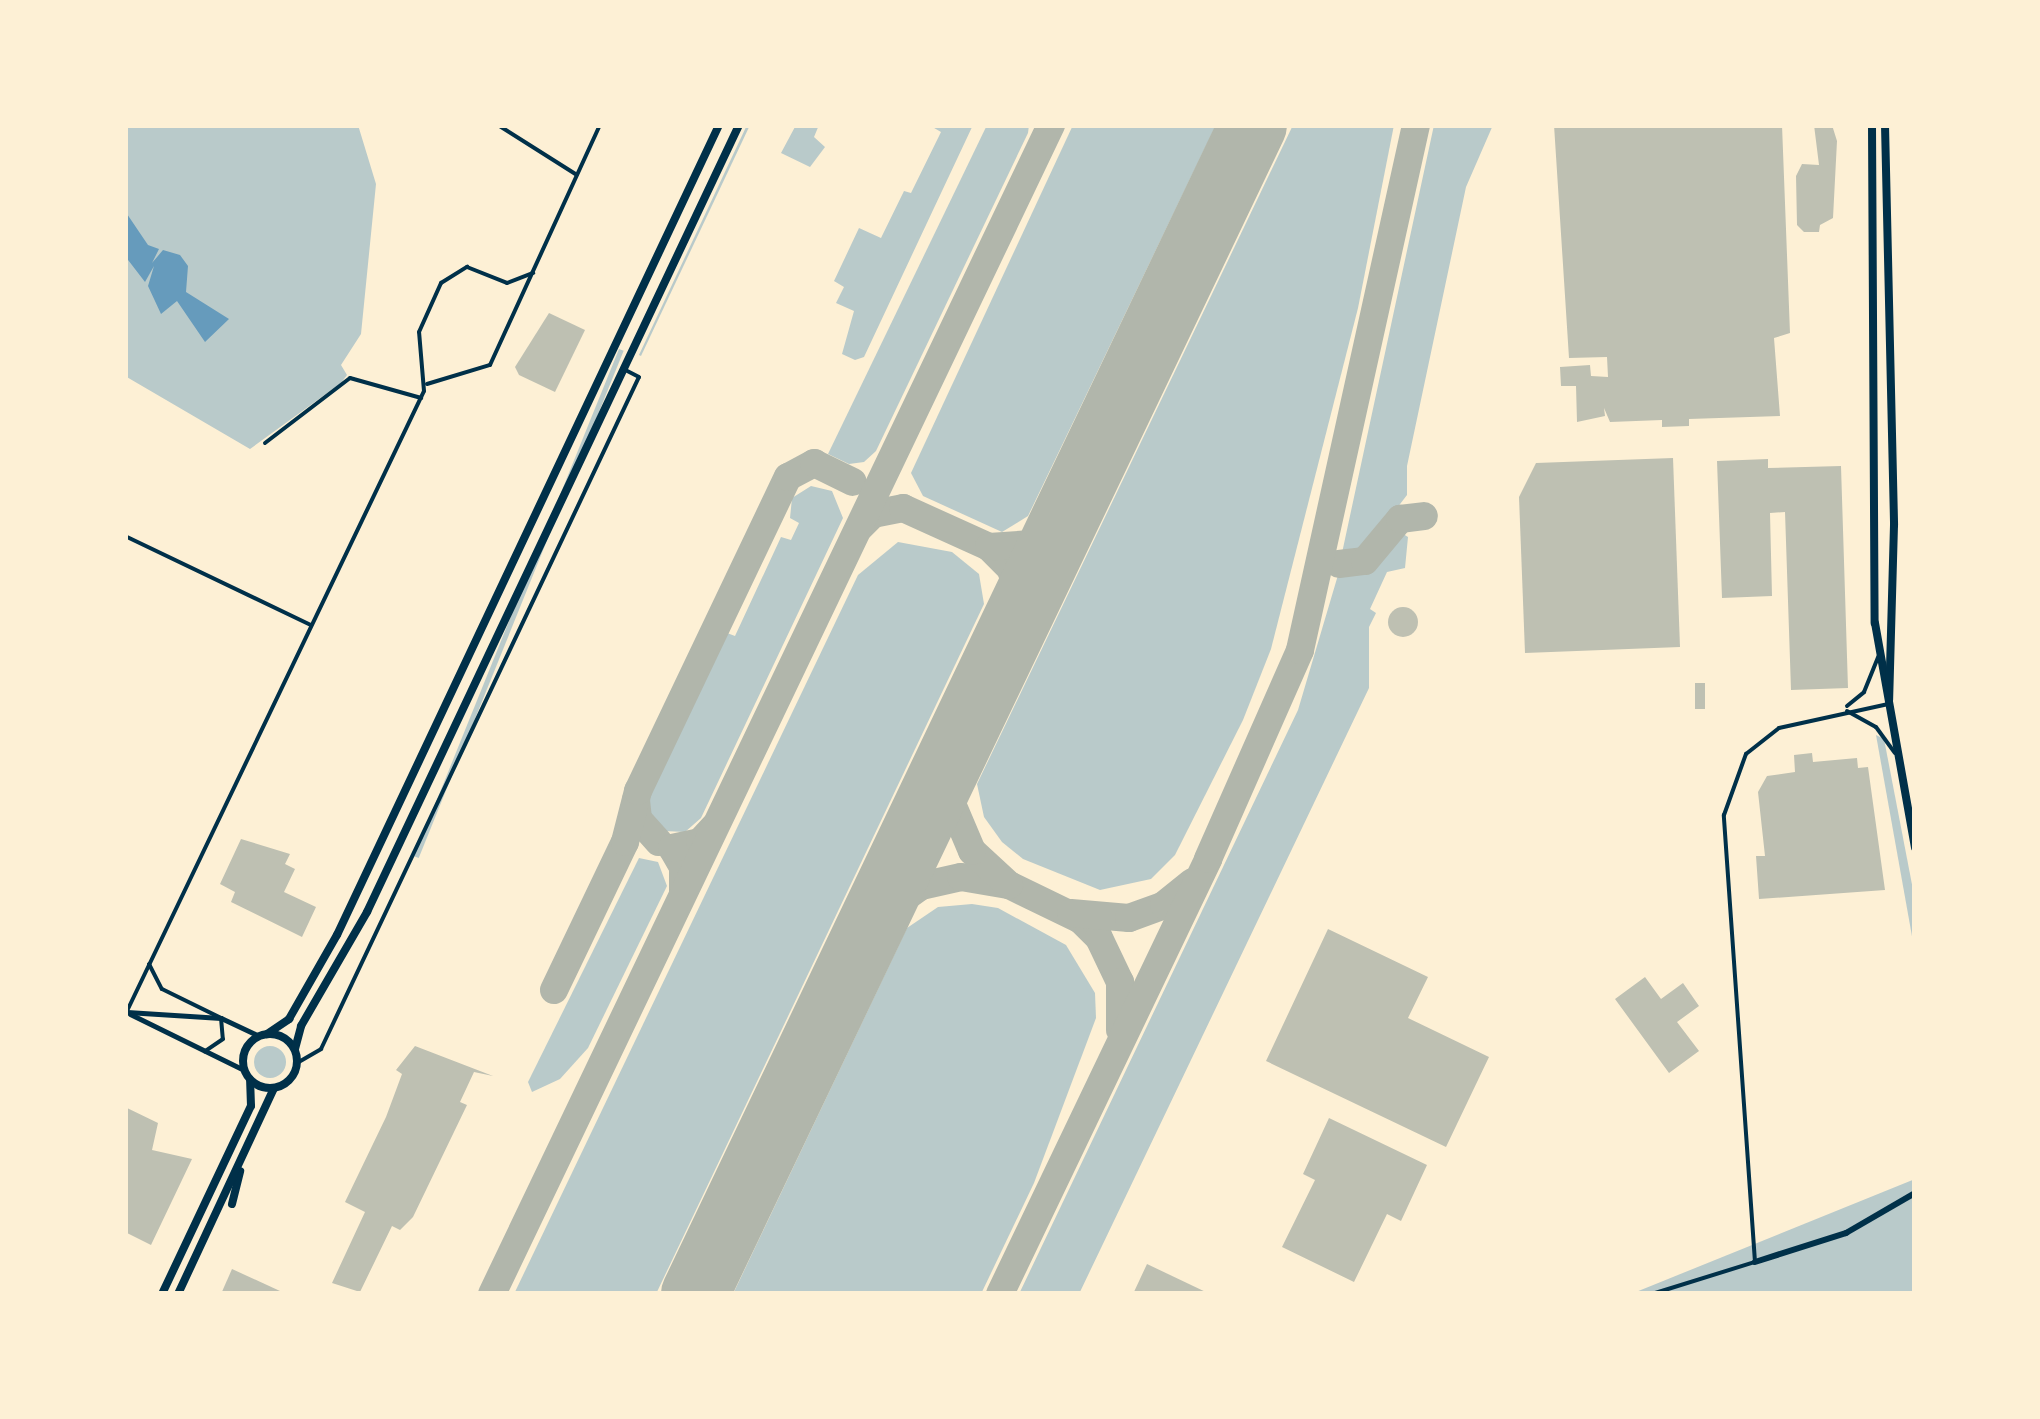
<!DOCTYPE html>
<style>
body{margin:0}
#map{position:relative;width:2040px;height:1419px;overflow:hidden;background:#fdf0d5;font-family:Poppins,sans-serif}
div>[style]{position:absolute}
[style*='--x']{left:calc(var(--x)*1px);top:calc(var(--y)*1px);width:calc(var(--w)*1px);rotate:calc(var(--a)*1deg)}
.green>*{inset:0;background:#b9caca;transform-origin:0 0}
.round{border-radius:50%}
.water>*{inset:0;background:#669bbc}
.taxiway>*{height:28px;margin:-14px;padding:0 14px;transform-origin:14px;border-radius:14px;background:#b1b6ab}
.runway>*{height:68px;margin:-34px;padding:0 34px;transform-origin:34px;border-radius:34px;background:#b1b6ab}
.building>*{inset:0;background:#bec0b2;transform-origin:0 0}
.minor>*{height:4px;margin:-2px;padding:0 2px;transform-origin:2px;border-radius:2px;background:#003049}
.tertiary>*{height:5px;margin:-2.5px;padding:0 2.5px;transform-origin:2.5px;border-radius:2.5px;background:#003049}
.secondary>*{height:6px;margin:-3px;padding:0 3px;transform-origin:3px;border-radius:3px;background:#003049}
.primary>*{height:8px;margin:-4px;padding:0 4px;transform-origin:4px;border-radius:4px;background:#003049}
.trunk>*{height:8px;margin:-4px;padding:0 4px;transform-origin:4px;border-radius:4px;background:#003049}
.trunk>.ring{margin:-4px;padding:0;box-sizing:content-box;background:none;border:8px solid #003049;border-radius:50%}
span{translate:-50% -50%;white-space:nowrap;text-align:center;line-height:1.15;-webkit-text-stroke:9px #fdf0d5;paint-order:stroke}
.frame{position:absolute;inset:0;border:128px solid #fdf0d5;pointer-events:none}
</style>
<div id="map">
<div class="green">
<div style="clip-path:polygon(125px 125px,358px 125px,376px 184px,361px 334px,341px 365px,347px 375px,341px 383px,250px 449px,125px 376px)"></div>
<div style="clip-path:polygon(747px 125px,750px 125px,641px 356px,639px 355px)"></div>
<div style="clip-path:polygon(796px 125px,819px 125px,814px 137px,825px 147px,810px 167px,781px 153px)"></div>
<div style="clip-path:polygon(929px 125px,973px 125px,864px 357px,855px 360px,842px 354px,854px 311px,836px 303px,844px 287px,834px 281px,859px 228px,881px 238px,904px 191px,911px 193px,941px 132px)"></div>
<div style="clip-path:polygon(987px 125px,1029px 125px,1028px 133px,876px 451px,864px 462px,849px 464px,828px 454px)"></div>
<div style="clip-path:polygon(1073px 125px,1216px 125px,1028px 516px,1002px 532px,923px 496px,911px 473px)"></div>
<div style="clip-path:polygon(1293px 125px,1394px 125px,1358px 308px,1271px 649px,1243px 720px,1175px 855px,1151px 879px,1100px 890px,1023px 859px,1002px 842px,984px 817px,977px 784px)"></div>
<div style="clip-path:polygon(1434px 125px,1493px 125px,1466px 187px,1407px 466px,1407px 495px,1364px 551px,1348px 554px,1342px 553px)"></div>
<div style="left:619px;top:349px;width:5px;height:547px;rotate:22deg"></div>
<div style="clip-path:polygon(811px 486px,832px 491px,843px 518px,701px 818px,685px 832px,664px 831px,649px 812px,649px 795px,727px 633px,735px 636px,781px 537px,791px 540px,799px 523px,790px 518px,792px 498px)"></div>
<div style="clip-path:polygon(1400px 532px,1408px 537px,1405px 568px,1387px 572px,1370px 609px,1376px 613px,1369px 627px,1369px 688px,1079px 1294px,1019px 1294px,1298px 710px,1338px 575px,1372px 567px)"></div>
<div style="clip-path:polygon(898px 542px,952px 552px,979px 574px,984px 604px,656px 1294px,514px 1294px,858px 575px)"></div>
<div style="clip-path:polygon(1876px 735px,1884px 739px,1915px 900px,1915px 953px)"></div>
<div style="clip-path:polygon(639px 858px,658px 862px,667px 886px,588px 1048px,560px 1079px,532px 1092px,528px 1082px)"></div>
<div style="clip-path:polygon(972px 904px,998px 908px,1066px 945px,1095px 993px,1096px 1018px,1034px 1183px,981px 1294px,733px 1294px,907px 928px,938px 907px)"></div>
<div class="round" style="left:254px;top:1046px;width:32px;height:32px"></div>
<div style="clip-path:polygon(1915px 1179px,1915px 1294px,1631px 1294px)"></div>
</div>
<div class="water">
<div style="clip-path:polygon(125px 211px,148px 245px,159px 249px,152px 263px,163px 250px,180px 255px,188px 266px,186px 292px,229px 319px,205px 342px,177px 301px,161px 314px,148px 286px,154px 266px,145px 282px,125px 256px)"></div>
</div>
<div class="taxiway">
<div style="--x:860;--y:527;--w:18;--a:-45"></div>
<div style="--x:873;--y:514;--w:31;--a:-11"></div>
<div style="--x:903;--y:508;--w:94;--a:24.4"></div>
<div style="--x:1339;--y:564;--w:26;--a:-7"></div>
<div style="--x:1365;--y:561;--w:55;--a:-50.2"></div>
<div style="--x:1400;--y:519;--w:24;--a:-7"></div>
<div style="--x:1011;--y:633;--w:46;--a:-83.8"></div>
<div style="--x:1016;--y:587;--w:19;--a:-106"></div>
<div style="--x:1011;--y:569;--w:31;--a:-135"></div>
<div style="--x:989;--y:547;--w:43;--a:-4"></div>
<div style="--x:1032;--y:544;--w:46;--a:-40.6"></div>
<div style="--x:636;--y:800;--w:19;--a:84"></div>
<div style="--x:638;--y:819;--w:31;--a:48"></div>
<div style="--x:1009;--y:885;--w:80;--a:25.9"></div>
<div style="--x:1081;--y:920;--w:25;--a:45"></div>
<div style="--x:1099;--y:938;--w:49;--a:64.5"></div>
<div style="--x:1120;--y:982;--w:48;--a:90"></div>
<div style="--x:683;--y:893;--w:26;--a:-90"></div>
<div style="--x:683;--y:867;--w:22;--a:-120"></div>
<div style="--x:672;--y:848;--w:29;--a:-12"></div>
<div style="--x:700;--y:842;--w:21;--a:-47"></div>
<div style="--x:1071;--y:913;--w:58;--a:4.9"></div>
<div style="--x:1129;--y:918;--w:37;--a:-20"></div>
<div style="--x:1164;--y:905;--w:36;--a:-39"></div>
<div style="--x:861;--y:946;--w:43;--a:-54.5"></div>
<div style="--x:886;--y:911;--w:43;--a:-35.5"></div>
<div style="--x:921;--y:886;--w:41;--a:-12.7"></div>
<div style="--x:961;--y:877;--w:49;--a:9.5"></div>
<div style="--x:1009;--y:885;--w:50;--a:-137.4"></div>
<div style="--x:972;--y:851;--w:49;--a:-112.9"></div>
<div style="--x:953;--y:806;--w:38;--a:-90"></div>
<div style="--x:953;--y:768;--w:37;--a:-74"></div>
<div style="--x:554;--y:990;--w:164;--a:-64.4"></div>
<div style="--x:625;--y:842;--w:53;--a:-75.7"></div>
<div style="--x:638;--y:791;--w:348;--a:-64.5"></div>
<div style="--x:788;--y:477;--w:30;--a:-28"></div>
<div style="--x:814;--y:463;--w:43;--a:26"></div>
<div style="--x:492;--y:1294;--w:1296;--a:-64.44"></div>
<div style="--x:1000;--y:1294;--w:482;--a:-64.4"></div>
<div style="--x:1208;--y:859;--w:228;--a:-66.2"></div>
<div style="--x:1300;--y:650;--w:538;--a:-77.54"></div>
</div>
<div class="runway">
<div style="--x:695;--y:1294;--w:1295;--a:-64.48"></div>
</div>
<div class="building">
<div style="clip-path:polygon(1554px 125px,1782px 125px,1790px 333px,1774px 338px,1780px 416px,1689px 419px,1689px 426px,1662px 427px,1662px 420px,1610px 422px,1604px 408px,1605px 416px,1577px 422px,1576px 386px,1561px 386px,1560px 367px,1590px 365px,1591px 376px,1608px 377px,1607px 357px,1569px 358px)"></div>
<div style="clip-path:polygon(1814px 125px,1832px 125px,1837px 141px,1833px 218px,1820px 225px,1819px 232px,1804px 232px,1797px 225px,1796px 176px,1802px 164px,1819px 165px)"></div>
<div style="clip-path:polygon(549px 313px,585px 330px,555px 392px,519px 375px,515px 367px)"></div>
<div style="clip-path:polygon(1673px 458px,1680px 647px,1525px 653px,1519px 497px,1536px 463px)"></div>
<div style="clip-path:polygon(1768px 459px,1768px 468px,1841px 466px,1848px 688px,1791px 690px,1785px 512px,1770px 513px,1772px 596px,1722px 598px,1717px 461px)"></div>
<div class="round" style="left:1388px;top:607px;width:30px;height:30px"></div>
<div style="left:1695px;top:683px;width:10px;height:26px"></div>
<div style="clip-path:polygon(1812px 753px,1813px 762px,1857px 758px,1858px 768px,1868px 767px,1885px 890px,1759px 899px,1756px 856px,1765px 856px,1758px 792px,1767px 776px,1795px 772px,1794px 755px)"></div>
<div style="clip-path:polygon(241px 839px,290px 854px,285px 864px,295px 869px,284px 892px,316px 907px,302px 937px,231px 902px,235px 892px,220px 884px)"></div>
<div style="clip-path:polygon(1328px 929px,1428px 977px,1408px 1018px,1489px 1057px,1446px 1147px,1266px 1061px)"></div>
<div style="clip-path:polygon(1645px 977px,1661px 999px,1683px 983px,1699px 1006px,1677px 1022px,1699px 1051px,1669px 1073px,1615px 999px)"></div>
<div style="clip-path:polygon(415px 1046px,493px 1076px,474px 1072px,460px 1102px,467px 1105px,413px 1217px,400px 1230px,392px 1226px,360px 1292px,332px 1283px,365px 1212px,345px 1202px,386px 1117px,402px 1074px,396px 1070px)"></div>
<div style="clip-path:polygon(125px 1107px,158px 1123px,152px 1150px,192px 1159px,151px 1245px,125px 1232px)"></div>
<div style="clip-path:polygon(1329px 1118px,1427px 1165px,1401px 1221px,1387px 1214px,1354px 1282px,1282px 1247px,1315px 1180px,1303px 1174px)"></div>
<div style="clip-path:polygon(1147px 1264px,1210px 1294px,1133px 1294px)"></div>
<div style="clip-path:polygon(232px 1269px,280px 1291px,279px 1294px,221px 1294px)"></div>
</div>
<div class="minor">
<div style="--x:498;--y:125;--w:93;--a:32.3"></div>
<div style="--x:427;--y:384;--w:66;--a:-16.8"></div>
<div style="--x:490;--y:365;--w:264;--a:-65.4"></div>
<div style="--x:265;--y:443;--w:107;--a:-37.4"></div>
<div style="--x:350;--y:378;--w:74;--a:15.7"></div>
<div style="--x:125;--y:536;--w:206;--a:25.6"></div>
<div style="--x:1847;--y:706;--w:22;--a:-39"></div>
<div style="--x:1864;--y:692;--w:38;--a:-68"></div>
<div style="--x:1847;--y:711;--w:33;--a:29"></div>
<div style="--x:1876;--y:727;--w:32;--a:54"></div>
<div style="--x:149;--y:964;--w:28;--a:63"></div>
<div style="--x:162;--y:989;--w:66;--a:26.2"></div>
<div style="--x:221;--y:1018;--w:21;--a:85"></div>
<div style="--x:223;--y:1039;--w:22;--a:146"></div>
<div style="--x:127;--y:1011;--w:687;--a:-64.4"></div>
<div style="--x:424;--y:391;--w:59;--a:-94.8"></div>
<div style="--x:419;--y:332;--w:54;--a:-65.8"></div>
<div style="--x:441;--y:283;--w:31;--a:-32"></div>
<div style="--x:467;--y:267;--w:43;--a:21.8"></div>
<div style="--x:507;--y:283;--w:28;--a:-21"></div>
<div style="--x:297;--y:1063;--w:28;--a:-30"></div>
<div style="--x:321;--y:1049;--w:743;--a:-64.68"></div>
<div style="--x:639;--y:377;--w:18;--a:-153"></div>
<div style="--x:1652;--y:1294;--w:108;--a:-17.3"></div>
<div style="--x:1755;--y:1262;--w:448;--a:-94"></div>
<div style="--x:1724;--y:815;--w:65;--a:-70.2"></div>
<div style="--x:1746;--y:754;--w:42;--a:-38.2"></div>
<div style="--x:1779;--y:728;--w:112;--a:-12.4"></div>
</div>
<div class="tertiary">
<div style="--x:127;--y:1012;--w:94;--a:3.7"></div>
<div style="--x:221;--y:1018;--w:42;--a:25.3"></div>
<div style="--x:130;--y:1014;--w:127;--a:26.2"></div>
</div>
<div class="secondary">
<div style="--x:1755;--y:1262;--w:96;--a:-17.7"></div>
<div style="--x:1846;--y:1233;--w:80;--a:-30.1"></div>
</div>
<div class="primary">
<div style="--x:1872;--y:125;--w:498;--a:89.7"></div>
<div style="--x:1875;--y:623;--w:228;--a:79.9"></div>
<div style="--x:1885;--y:125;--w:400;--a:88.7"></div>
<div style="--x:1894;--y:525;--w:175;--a:91.6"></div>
</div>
<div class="trunk">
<div class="ring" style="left:243px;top:1034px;width:46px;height:46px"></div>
<div style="--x:267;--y:1034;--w:27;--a:-34"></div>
<div style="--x:289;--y:1019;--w:97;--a:-60.3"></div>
<div style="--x:337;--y:935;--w:896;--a:-64.75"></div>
<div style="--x:295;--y:1049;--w:24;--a:-75"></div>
<div style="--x:301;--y:1026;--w:132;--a:-59.9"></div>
<div style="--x:367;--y:912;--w:870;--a:-64.7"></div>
<div style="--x:232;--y:1204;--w:34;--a:-76"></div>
<div style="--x:162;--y:1294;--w:208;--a:-64.7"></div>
<div style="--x:251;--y:1106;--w:26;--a:-92"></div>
<div style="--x:178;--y:1294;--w:227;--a:-65"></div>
</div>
<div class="frame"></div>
</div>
